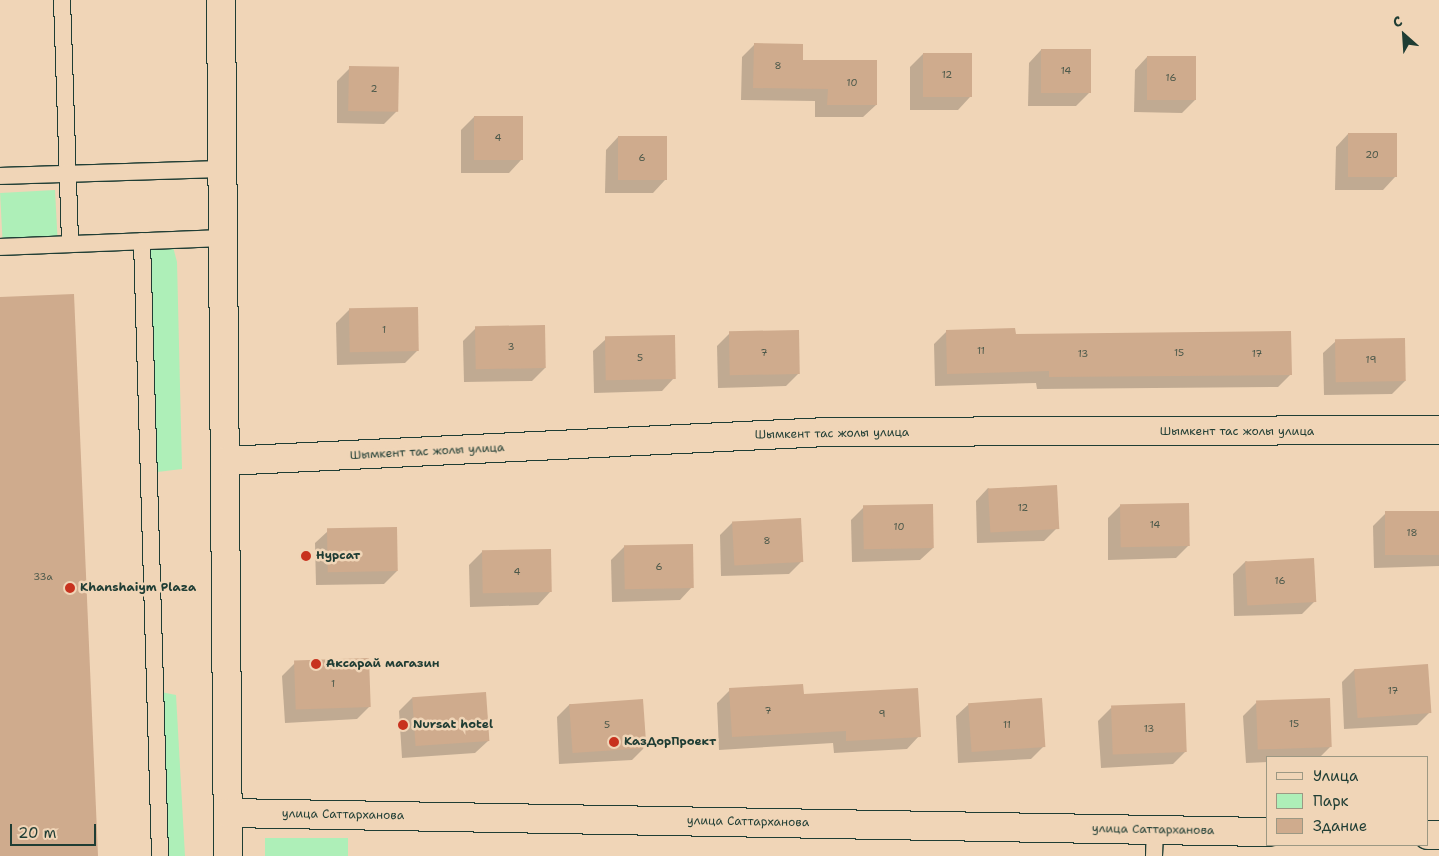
<!DOCTYPE html>
<meta charset="utf-8">
<style>
body{margin:0}
#map{position:relative;width:1439px;height:856px;overflow:hidden;background:#f0d5b7;font-family:"Shantell Sans",sans-serif}
div>[style]{position:absolute}
[style*='--x']{left:calc(var(--x)*1px);top:calc(var(--y)*1px);width:calc(var(--w)*1px);rotate:calc(var(--a)*1deg)}
.green>*{inset:0;background:#aeefb8;transform-origin:0 0}
.shadow>*{inset:0;background:#0003}
.building>*{inset:0;background:#cfab8d;transform-origin:0 0}
.roads{filter:drop-shadow(1px 0 #1f3d34) drop-shadow(-1px 0 #1f3d34) drop-shadow(0 1px #1f3d34) drop-shadow(0 -1px #1f3d34)}
.lane>*{height:16px;margin:-8px;padding:0 8px;transform-origin:8px;border-radius:8px;background:#f0d5b7}
.street>*{height:28px;margin:-14px;padding:0 14px;transform-origin:14px;border-radius:14px;background:#f0d5b7}
.dots>*{width:14px;height:14px;translate:-50% -50%;box-sizing:border-box;border:2px solid #f0d5b7;border-radius:50%}
span{translate:-50% -50%;white-space:nowrap;text-align:center;line-height:1.15;-webkit-text-stroke:5px #f0d5b7;paint-order:stroke}
.number-label{font-size:10px;color:#4b584a}
.number-label span{-webkit-text-stroke-width:0}
.street-label{font-size:12px;color:#1f3d34}
.poi-label{font-size:12px;color:#1f3d34;font-weight:700}
.left{translate:0 -50%;text-align:left}
.legend{position:absolute;left:1266px;top:756px;width:162px;height:90px;box-sizing:border-box;background:#f0d5b7;border:1px solid #9c9883;margin:0;padding:6px 9px;list-style:none;font-size:15px;color:#1f3d34}
.legend li{display:flex;align-items:center;gap:10px;height:25px}
.legend b{width:25px;border:1px solid #9c9883}
.north{position:absolute;left:1379px;top:10px;width:50px;height:50px;-webkit-text-stroke:4px #f0d5b7;paint-order:stroke;rotate:334deg;font-size:14px;font-weight:700;line-height:20px;text-align:center;color:#1f3d34}
.north::after{content:'';display:block;margin:auto;width:18px;height:22px;background:#1f3d34;clip-path:polygon(50% 0,100% 100%,50% 72%,0 100%)}
.scale{position:absolute;left:10px;top:824px;width:86px;height:22px;box-sizing:border-box;border:2px solid #1f3d34;border-top:0;padding-left:6px;font-size:15px;line-height:18px;white-space:nowrap;color:#1f3d34;-webkit-text-stroke:4px #f0d5b7;paint-order:stroke}
</style>
<div id="map">
<div class="green">
<div style="left:55px;top:190px;width:54px;height:55px;rotate:87deg"></div>
<div style="clip-path:polygon(171px 239px,177px 262px,182px 469px,149px 473px,142px 241px)"></div>
<div style="clip-path:polygon(156px 691px,176px 695px,185px 856px,160px 856px)"></div>
<div style="left:348px;top:838px;width:18px;height:83px;rotate:90deg"></div>
</div>
<div class="shadow">
<div style="clip-path:polygon(754px 45px,802px 61px,876px 105px,863px 117px,815px 117px,815px 101px,741px 100px,742px 57px)"></div>
<div style="clip-path:polygon(1041px 50px,1089px 93px,1076px 106px,1028px 106px,1029px 63px)"></div>
<div style="clip-path:polygon(923px 54px,970px 97px,958px 110px,910px 110px,910px 67px)"></div>
<div style="clip-path:polygon(1147px 57px,1195px 100px,1182px 113px,1134px 112px,1135px 70px)"></div>
<div style="clip-path:polygon(350px 68px,397px 111px,384px 124px,337px 123px,337px 81px)"></div>
<div style="clip-path:polygon(474px 117px,521px 160px,509px 173px,461px 173px,461px 130px)"></div>
<div style="clip-path:polygon(1348px 134px,1395px 177px,1383px 190px,1335px 190px,1336px 147px)"></div>
<div style="clip-path:polygon(618px 137px,665px 180px,653px 193px,605px 193px,606px 150px)"></div>
<div style="clip-path:polygon(349px 310px,418px 350px,405px 363px,337px 365px,336px 323px)"></div>
<div style="clip-path:polygon(476px 328px,545px 368px,532px 381px,464px 382px,463px 341px)"></div>
<div style="clip-path:polygon(947px 331px,1014px 335px,1291px 374px,1278px 387px,1037px 389px,1036px 383px,935px 386px,934px 344px)"></div>
<div style="clip-path:polygon(730px 333px,799px 373px,786px 386px,718px 388px,717px 346px)"></div>
<div style="clip-path:polygon(606px 339px,674px 378px,662px 391px,594px 393px,593px 351px)"></div>
<div style="clip-path:polygon(1336px 341px,1405px 381px,1392px 394px,1324px 395px,1323px 353px)"></div>
<div style="clip-path:polygon(988px 488px,1057px 528px,1044px 541px,977px 543px,976px 501px)"></div>
<div style="clip-path:polygon(1120px 506px,1189px 545px,1176px 558px,1108px 560px,1108px 518px)"></div>
<div style="clip-path:polygon(864px 507px,933px 548px,920px 560px,852px 562px,851px 520px)"></div>
<div style="clip-path:polygon(1439px 512px,1439px 566px,1374px 568px,1373px 526px,1386px 513px)"></div>
<div style="clip-path:polygon(733px 522px,802px 561px,789px 574px,721px 576px,720px 535px)"></div>
<div style="clip-path:polygon(328px 531px,397px 571px,384px 584px,316px 585px,315px 543px)"></div>
<div style="clip-path:polygon(624px 547px,692px 587px,680px 600px,612px 602px,611px 560px)"></div>
<div style="clip-path:polygon(482px 552px,550px 592px,538px 605px,470px 607px,469px 565px)"></div>
<div style="clip-path:polygon(1246px 561px,1315px 601px,1302px 614px,1234px 616px,1233px 574px)"></div>
<div style="clip-path:polygon(295px 663px,370px 706px,357px 719px,285px 723px,282px 676px)"></div>
<div style="clip-path:polygon(1355px 669px,1430px 712px,1417px 725px,1344px 729px,1342px 682px)"></div>
<div style="clip-path:polygon(730px 690px,803px 696px,919px 736px,907px 749px,834px 753px,833px 743px,719px 750px,717px 703px)"></div>
<div style="clip-path:polygon(412px 698px,488px 741px,475px 753px,402px 758px,399px 711px)"></div>
<div style="clip-path:polygon(1256px 703px,1331px 746px,1320px 757px,1268px 757px,1268px 762px,1246px 763px,1243px 716px)"></div>
<div style="clip-path:polygon(570px 704px,645px 747px,632px 760px,559px 764px,557px 717px)"></div>
<div style="clip-path:polygon(969px 704px,1044px 746px,1031px 759px,958px 763px,956px 716px)"></div>
<div style="clip-path:polygon(1111px 708px,1186px 751px,1173px 764px,1101px 768px,1098px 721px)"></div>
</div>
<div class="building">
<div style="clip-path:polygon(754px 43px,803px 44px,803px 60px,877px 60px,877px 105px,827px 105px,828px 89px,753px 88px)"></div>
<div style="left:1041px;top:49px;width:50px;height:44px"></div>
<div style="left:923px;top:53px;width:49px;height:44px"></div>
<div style="left:1147px;top:56px;width:49px;height:44px"></div>
<div style="left:349px;top:66px;width:50px;height:45px;rotate:1deg"></div>
<div style="left:474px;top:116px;width:49px;height:44px"></div>
<div style="left:1348px;top:133px;width:49px;height:44px"></div>
<div style="left:618px;top:136px;width:49px;height:44px"></div>
<div style="clip-path:polygon(74px 294px,98px 856px,0 856px,0 297px)"></div>
<div style="left:418px;top:307px;width:44px;height:69px;rotate:89deg"></div>
<div style="left:545px;top:325px;width:43px;height:70px;rotate:89deg"></div>
<div style="clip-path:polygon(1015px 328px,1016px 334px,1291px 331px,1292px 375px,1049px 377px,1049px 371px,947px 374px,946px 330px)"></div>
<div style="left:799px;top:330px;width:44px;height:70px;rotate:89deg"></div>
<div style="left:675px;top:335px;width:44px;height:70px;rotate:89deg"></div>
<div style="left:1405px;top:338px;width:43px;height:70px;rotate:89deg"></div>
<div style="left:1057px;top:485px;width:44px;height:69px;rotate:87deg"></div>
<div style="left:1189px;top:503px;width:43px;height:69px;rotate:89deg"></div>
<div style="left:933px;top:504px;width:44px;height:70px;rotate:89deg"></div>
<div style="left:1439px;top:511px;width:44px;height:54px;rotate:90deg"></div>
<div style="left:801px;top:518px;width:44px;height:69px;rotate:87deg"></div>
<div style="left:397px;top:527px;width:44px;height:70px;rotate:89deg"></div>
<div style="left:693px;top:544px;width:44px;height:69px;rotate:89deg"></div>
<div style="left:551px;top:549px;width:43px;height:69px;rotate:89deg"></div>
<div style="left:1314px;top:558px;width:44px;height:69px;rotate:87deg"></div>
<div style="left:369px;top:658px;width:49px;height:75px;rotate:88deg"></div>
<div style="left:1428px;top:664px;width:49px;height:74px;rotate:86deg"></div>
<div style="clip-path:polygon(803px 684px,804px 694px,918px 688px,921px 737px,846px 741px,846px 731px,732px 737px,729px 688px)"></div>
<div style="left:486px;top:692px;width:49px;height:74px;rotate:86deg"></div>
<div style="left:1042px;top:698px;width:49px;height:74px;rotate:86deg"></div>
<div style="left:1330px;top:698px;width:49px;height:74px;rotate:88deg"></div>
<div style="left:643px;top:699px;width:49px;height:74px;rotate:86deg"></div>
<div style="left:1185px;top:703px;width:49px;height:74px;rotate:88deg"></div>
</div>
<div class="roads">
<div class="lane">
<div style="--x:62;--y:0;--w:243;--a:88.1"></div>
<div style="--x:0;--y:176;--w:221;--a:-1.8"></div>
<div style="--x:142;--y:241;--w:615;--a:88.32"></div>
<div style="--x:0;--y:247;--w:221;--a:-2.3"></div>
<div style="--x:1154;--y:856;--w:26;--a:-88"></div>
</div>
<div class="street">
<div style="--x:221;--y:0;--w:856;--a:89.53"></div>
<div style="--x:225;--y:461;--w:603;--a:-2.76"></div>
<div style="--x:827;--y:432;--w:612;--a:-0.19"></div>
<div style="--x:228;--y:813;--w:1040;--a:1.05"></div>
<div style="--x:1428;--y:835;--w:11;--a:0"></div>
</div>
</div>
<div class="dots">
<div style="left:306px;top:556px;background:#c8321e"></div>
<div style="left:70px;top:588px;background:#c8321e"></div>
<div style="left:316px;top:664px;background:#c8321e"></div>
<div style="left:403px;top:725px;background:#c8321e"></div>
<div style="left:614px;top:742px;background:#c8321e"></div>
</div>
<div class="number-label">
<span style="left:778px;top:66px">8</span>
<span style="left:1066px;top:71px">14</span>
<span style="left:947px;top:75px">12</span>
<span style="left:1171px;top:78px">16</span>
<span style="left:852px;top:83px">10</span>
<span style="left:374px;top:89px">2</span>
<span style="left:498px;top:138px">4</span>
<span style="left:1372px;top:155px">20</span>
<span style="left:642px;top:158px">6</span>
<span style="left:384px;top:330px">1</span>
<span style="left:511px;top:347px">3</span>
<span style="left:981px;top:351px">11</span>
<span style="left:764px;top:353px">7</span>
<span style="left:1179px;top:353px">15</span>
<span style="left:1083px;top:354px">13</span>
<span style="left:1257px;top:354px">17</span>
<span style="left:640px;top:358px">5</span>
<span style="left:1371px;top:360px">19</span>
<span style="left:1023px;top:508px">12</span>
<span style="left:1155px;top:525px">14</span>
<span style="left:899px;top:527px">10</span>
<span style="left:1412px;top:533px">18</span>
<span style="left:767px;top:541px">8</span>
<span style="left:659px;top:567px">6</span>
<span style="left:517px;top:572px">4</span>
<span style="left:43px;top:577px">33а</span>
<span style="left:1280px;top:581px">16</span>
<span style="left:333px;top:684px">1</span>
<span style="left:1393px;top:691px">17</span>
<span style="left:768px;top:711px">7</span>
<span style="left:882px;top:714px">9</span>
<span style="left:1294px;top:724px">15</span>
<span style="left:607px;top:725px">5</span>
<span style="left:1007px;top:725px">11</span>
<span style="left:1149px;top:729px">13</span>
</div>
<div class="street-label">
<span style="left:1237px;top:432px">Шымкент тас жолы улица</span>
<span style="left:832px;top:434px;rotate:-1deg">Шымкент тас жолы улица</span>
<span style="left:427px;top:452px;rotate:-3deg">Шымкент тас жолы улица</span>
<span style="left:343px;top:815px;rotate:1deg">улица Саттарханова</span>
<span style="left:748px;top:822px;rotate:1deg">улица Саттарханова</span>
<span style="left:1153px;top:830px;rotate:1deg">улица Саттарханова</span>
</div>
<div class="poi-label">
<span class="left" style="left:316px;top:556px">Нурсат</span>
<span class="left" style="left:80px;top:588px">Khanshaiym Plaza</span>
<span class="left" style="left:326px;top:664px">Аксарай магазин</span>
<span class="left" style="left:413px;top:725px">Nursat hotel</span>
<span class="left" style="left:624px;top:742px">КазДорПроект</span>
</div>
<ul class="legend">
<li><b style="height:6px;background:#f0d5b7"></b>Улица</li>
<li><b style="height:14px;background:#aeefb8"></b>Парк</li>
<li><b style="height:14px;background:#cfab8d"></b>Здание</li>
</ul>
<div class="north">С</div>
<div class="scale">20 m</div>
</div>
